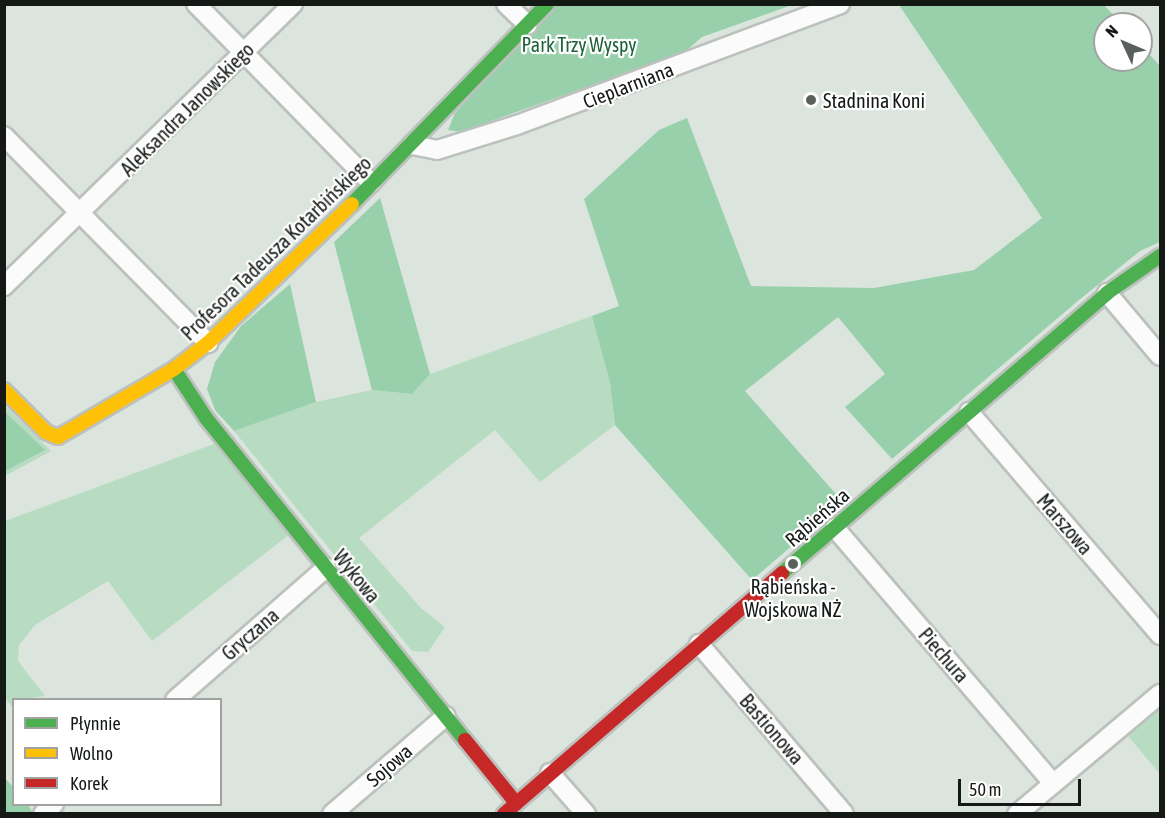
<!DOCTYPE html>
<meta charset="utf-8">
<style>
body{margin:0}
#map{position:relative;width:1165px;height:818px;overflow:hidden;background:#dce4de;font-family:"Asap Condensed",sans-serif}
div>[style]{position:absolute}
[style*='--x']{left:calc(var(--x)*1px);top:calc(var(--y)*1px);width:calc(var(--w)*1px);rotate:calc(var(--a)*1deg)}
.green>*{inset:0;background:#b8dcc2}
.forest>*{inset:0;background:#99d0ac}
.roads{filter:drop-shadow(2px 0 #bcc1bd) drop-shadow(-2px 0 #bcc1bd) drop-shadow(0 2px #bcc1bd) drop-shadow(0 -2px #bcc1bd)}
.street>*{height:18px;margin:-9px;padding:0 9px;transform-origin:9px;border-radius:9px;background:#fafbfa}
.fast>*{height:14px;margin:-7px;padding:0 7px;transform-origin:7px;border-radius:7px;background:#4caf50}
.slow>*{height:14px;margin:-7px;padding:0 7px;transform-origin:7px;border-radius:7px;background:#ffc107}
.jam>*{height:14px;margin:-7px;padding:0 7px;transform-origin:7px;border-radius:7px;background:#c62828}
.dots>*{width:16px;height:16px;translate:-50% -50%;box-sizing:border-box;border:3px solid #fff;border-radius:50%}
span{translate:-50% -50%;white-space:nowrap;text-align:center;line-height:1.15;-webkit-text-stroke:4.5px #fff;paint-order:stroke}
.park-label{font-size:20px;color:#1f623a}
.street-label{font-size:20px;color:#141915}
.poi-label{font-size:20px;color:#141915}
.left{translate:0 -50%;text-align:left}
.frame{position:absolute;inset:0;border:6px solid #141915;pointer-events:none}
.legend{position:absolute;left:12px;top:698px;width:210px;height:108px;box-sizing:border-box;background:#fff;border:2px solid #a1a3a1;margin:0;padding:8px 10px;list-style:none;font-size:18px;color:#141915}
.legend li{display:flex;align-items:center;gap:12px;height:30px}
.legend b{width:30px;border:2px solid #a1a3a1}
.north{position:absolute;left:1093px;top:12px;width:60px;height:60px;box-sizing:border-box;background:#fff;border:2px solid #a1a3a1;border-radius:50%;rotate:314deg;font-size:16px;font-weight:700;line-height:24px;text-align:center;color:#141915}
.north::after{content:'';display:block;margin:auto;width:21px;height:27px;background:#5a605b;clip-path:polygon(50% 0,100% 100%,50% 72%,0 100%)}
.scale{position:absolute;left:958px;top:779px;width:123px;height:27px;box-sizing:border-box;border:3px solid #141915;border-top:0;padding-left:8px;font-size:18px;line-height:21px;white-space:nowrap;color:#141915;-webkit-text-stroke:4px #fff;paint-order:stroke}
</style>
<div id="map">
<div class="green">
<div style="clip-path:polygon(592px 316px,610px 383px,615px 425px,540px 482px,495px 430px,359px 538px,421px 608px,445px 627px,428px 652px,412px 651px,234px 431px,316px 402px,372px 390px,412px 394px,430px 374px)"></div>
<div style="clip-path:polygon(4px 405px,51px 451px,5px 476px,4px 476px)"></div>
<div style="clip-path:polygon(214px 444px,290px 534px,152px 641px,108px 581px,35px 625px,19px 645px,18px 661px,45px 696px,14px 700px,13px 708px,5px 698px,5px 521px)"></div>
<div style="clip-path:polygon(1160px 708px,1160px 774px,1128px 736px)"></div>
</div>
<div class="forest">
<div style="clip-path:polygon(555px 5px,792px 5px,702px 37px,685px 52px,460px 132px,448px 130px,455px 113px)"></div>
<div style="clip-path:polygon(899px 5px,1104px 5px,1122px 24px,1105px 24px,1105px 60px,1141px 60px,1141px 45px,1160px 66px,1160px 242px,1140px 251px,1079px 300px,892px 459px,845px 407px,885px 374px,838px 317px,745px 391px,843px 502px,752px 580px,615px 425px,610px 383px,592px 316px,619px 306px,584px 199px,659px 130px,687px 118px,751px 286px,874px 288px,974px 270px,1042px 218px)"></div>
<div style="clip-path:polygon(380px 198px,430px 374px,412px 394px,372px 390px,334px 242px)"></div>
<div style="clip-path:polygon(290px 284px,316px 402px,234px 431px,215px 410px,207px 389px,215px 362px,241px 326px)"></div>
<div style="clip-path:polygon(4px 411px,45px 450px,5px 471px,4px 471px)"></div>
<div style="clip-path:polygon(4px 777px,13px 787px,14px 804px,28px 805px,33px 813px,5px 813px)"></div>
</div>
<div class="roads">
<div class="street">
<div style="--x:196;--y:4;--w:250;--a:45.6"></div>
<div style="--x:506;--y:4;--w:30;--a:44"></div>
<div style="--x:4;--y:136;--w:291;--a:45.4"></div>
<div style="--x:412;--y:145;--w:25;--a:11"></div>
<div style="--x:437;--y:150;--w:84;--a:-17.4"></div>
<div style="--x:517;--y:125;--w:345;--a:-20.5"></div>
<div style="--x:4;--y:286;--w:404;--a:-44.3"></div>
<div style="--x:1107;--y:293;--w:82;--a:49.9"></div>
<div style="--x:969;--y:412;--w:294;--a:49.4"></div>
<div style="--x:835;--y:528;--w:335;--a:49.5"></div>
<div style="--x:699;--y:644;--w:223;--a:49.5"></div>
<div style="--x:175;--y:700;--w:201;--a:-41.2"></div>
<div style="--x:550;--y:773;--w:55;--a:48.7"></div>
<div style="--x:43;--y:814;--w:15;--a:-42"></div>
<div style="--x:332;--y:814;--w:150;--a:-40.7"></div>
<div style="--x:1017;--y:814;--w:187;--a:-40"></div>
</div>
<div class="fast">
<div style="--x:352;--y:204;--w:279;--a:-45.7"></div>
<div style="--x:174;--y:369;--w:59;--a:56.9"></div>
<div style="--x:206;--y:418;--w:413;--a:51.2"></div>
<div style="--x:782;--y:573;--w:429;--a:-40.7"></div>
<div style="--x:1107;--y:293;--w:65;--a:-34.9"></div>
</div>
<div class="slow">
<div style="--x:4;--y:390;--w:59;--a:45"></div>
<div style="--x:46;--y:432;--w:13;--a:23"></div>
<div style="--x:58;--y:437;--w:134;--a:-30.4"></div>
<div style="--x:174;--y:369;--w:43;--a:-37.4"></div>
<div style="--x:208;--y:343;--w:200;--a:-44"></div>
</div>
<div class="jam">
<div style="--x:465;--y:740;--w:81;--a:51"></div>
<div style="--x:504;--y:814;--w:368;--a:-40.9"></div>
</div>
</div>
<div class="dots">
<div style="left:811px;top:100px;background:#5a605b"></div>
<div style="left:793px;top:564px;background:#5a605b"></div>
</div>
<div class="park-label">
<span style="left:579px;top:44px">Park Trzy Wyspy</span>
</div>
<div class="street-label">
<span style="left:628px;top:85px;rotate:-21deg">Cieplarniana</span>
<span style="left:187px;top:109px;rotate:-45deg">Aleksandra Janowskiego</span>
<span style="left:276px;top:248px;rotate:-44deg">Profesora Tadeusza Kotarbińskiego</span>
<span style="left:817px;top:517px;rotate:-41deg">Rąbieńska</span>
<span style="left:1065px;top:524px;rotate:49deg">Marszowa</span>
<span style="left:357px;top:576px;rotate:51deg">Wykowa</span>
<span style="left:250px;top:634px;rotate:-41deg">Gryczana</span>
<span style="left:944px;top:655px;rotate:49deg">Piechura</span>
<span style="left:772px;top:729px;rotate:49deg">Bastionowa</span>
<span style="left:389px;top:765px;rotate:-41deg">Sojowa</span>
</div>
<div class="poi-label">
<span class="left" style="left:823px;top:100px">Stadnina Koni</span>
<span style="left:793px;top:598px">Rąbieńska -<br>Wojskowa NŻ</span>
</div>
<div class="frame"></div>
<ul class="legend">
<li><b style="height:8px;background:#4caf50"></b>Płynnie</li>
<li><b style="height:8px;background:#ffc107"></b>Wolno</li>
<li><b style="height:8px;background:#c62828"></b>Korek</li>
</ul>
<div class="north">N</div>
<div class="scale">50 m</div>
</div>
